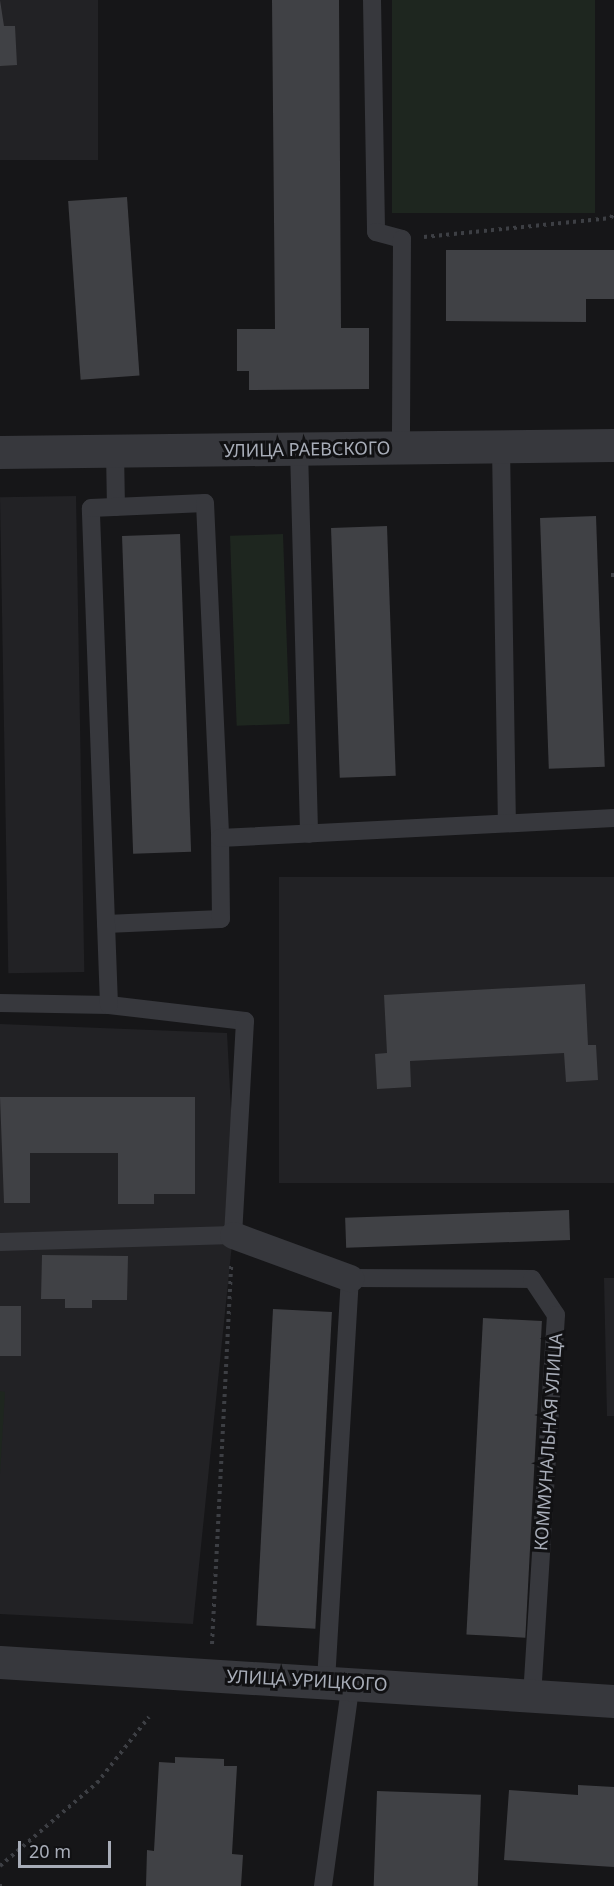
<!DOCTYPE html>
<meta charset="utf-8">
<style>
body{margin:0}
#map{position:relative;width:614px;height:1886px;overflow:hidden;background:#161618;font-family:"Noto Sans",sans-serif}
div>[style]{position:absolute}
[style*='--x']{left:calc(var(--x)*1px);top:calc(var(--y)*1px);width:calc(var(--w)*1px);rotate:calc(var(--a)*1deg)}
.built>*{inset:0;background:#222225;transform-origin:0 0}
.green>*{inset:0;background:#1e261f;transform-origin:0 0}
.building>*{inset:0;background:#404145;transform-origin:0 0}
.path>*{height:4px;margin-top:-2px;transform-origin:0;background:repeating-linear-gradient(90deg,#3d3f44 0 3px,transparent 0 7.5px)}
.service>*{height:18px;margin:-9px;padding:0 9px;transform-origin:9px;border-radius:9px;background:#37383d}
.pedestrian>*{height:27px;margin:-13.5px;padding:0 13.5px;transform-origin:13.5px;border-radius:13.5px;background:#37383d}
.minor>*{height:33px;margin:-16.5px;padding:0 16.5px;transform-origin:16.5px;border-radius:16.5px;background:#37383d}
.tertiary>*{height:33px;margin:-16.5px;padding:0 16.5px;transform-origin:16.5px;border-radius:16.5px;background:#37383d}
span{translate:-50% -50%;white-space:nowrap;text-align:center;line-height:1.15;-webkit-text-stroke:6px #111113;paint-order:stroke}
.street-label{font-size:18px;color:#a8adb8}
.scale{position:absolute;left:18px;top:1841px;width:93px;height:27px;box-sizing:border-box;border:3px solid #a8adb8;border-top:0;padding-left:8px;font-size:18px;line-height:21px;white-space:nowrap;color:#a8adb8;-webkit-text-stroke:4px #111113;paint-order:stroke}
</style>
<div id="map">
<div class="built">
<div style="left:0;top:0;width:98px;height:160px"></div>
<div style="left:76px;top:496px;width:476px;height:76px;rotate:89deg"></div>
<div style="left:614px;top:877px;width:306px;height:335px;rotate:90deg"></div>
<div style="clip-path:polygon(0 1024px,227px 1033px,236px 1205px,193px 1624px,0 1614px)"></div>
<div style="clip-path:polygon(604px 1278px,614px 1278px,614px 1416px,607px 1416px)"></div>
</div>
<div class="green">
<div style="left:392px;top:0;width:203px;height:213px"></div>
<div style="left:283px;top:534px;width:190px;height:53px;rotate:88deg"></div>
<div style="clip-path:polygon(0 1391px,5px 1392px,0 1474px)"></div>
</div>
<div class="building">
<div style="clip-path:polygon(0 0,4px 26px,15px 26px,17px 65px,0 66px)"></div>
<div style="clip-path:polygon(272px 0,339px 0,341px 328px,369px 328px,369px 389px,249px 390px,249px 371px,237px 371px,237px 329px,275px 329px)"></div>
<div style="left:127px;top:197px;width:179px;height:59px;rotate:86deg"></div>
<div style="clip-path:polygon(446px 250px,614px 250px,614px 299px,586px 299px,586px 322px,446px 321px)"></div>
<div style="left:596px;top:516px;width:251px;height:56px;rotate:88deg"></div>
<div style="left:387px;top:526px;width:250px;height:56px;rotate:88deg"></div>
<div style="left:180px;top:534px;width:318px;height:58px;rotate:88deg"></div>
<div style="clip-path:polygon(585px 984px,588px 1045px,596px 1045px,598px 1080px,566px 1082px,564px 1053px,410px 1061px,411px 1087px,377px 1089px,375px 1054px,387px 1053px,384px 995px)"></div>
<div style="clip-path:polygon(0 1097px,195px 1097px,195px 1194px,154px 1194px,154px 1204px,118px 1204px,118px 1153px,30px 1153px,30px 1203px,4px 1203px)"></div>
<div style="left:569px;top:1210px;width:30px;height:224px;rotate:88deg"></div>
<div style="clip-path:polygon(42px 1255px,128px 1256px,127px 1300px,92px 1300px,92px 1308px,65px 1308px,65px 1299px,41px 1299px)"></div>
<div style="left:0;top:1306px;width:21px;height:50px"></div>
<div style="left:273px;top:1309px;width:59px;height:317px;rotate:3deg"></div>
<div style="left:483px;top:1318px;width:59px;height:317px;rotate:3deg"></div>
<div style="clip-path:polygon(175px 1757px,224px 1759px,224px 1766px,237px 1766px,232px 1854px,243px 1855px,241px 1886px,146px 1886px,147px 1850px,154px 1851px,159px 1762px,175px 1763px)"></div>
<div style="clip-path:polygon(578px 1785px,614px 1787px,614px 1867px,504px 1860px,509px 1790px,578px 1795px)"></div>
<div style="left:377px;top:1791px;width:104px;height:95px;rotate:2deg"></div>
</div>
<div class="path">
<div style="--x:424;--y:237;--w:188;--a:-5.8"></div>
<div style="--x:611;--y:218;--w:7;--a:-63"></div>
<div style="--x:611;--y:575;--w:3;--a:0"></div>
<div style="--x:212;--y:1644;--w:379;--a:-87.1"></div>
<div style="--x:0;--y:1866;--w:128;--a:-40.6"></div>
<div style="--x:97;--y:1783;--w:84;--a:-51.8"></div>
<div style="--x:0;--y:1886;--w:2;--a:0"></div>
</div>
<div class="service">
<div style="--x:372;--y:0;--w:232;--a:89"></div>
<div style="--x:376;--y:232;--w:27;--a:15"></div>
<div style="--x:402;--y:239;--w:209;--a:90.3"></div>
<div style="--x:501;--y:447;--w:376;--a:89.1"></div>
<div style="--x:299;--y:449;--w:385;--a:88.5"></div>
<div style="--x:115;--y:451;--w:56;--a:89"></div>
<div style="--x:106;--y:924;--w:115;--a:-2.5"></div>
<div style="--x:221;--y:919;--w:81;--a:-90.7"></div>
<div style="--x:0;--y:1003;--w:109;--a:1.1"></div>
<div style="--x:109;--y:1005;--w:137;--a:6.7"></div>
<div style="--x:245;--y:1021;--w:214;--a:93.2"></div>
<div style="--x:233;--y:1235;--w:233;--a:178.3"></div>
<div style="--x:109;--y:1005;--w:497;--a:-92.1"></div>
<div style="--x:91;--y:508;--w:114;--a:-2.5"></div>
<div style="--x:205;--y:503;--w:335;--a:87.4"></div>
<div style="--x:220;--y:838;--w:395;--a:-2.9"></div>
<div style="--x:326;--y:1681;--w:404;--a:-86.6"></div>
<div style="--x:350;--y:1278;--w:182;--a:0.3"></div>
<div style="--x:532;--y:1279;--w:43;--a:56.3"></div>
<div style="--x:556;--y:1315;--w:381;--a:93.6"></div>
<div style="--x:323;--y:1886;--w:206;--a:-82.2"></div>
</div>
<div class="pedestrian">
<div style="--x:233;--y:1235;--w:125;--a:20.2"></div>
</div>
<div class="minor">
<div style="--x:0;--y:452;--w:614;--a:-0.65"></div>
</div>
<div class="tertiary">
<div style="--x:0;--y:1662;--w:615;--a:3.63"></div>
</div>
<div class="street-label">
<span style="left:307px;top:449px;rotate:-1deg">УЛИЦА РАЕВСКОГО</span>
<span style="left:548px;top:1442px;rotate:-86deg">КОММУНАЛЬНАЯ УЛИЦА</span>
<span style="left:307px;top:1680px;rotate:3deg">УЛИЦА УРИЦКОГО</span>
</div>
<div class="scale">20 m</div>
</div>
